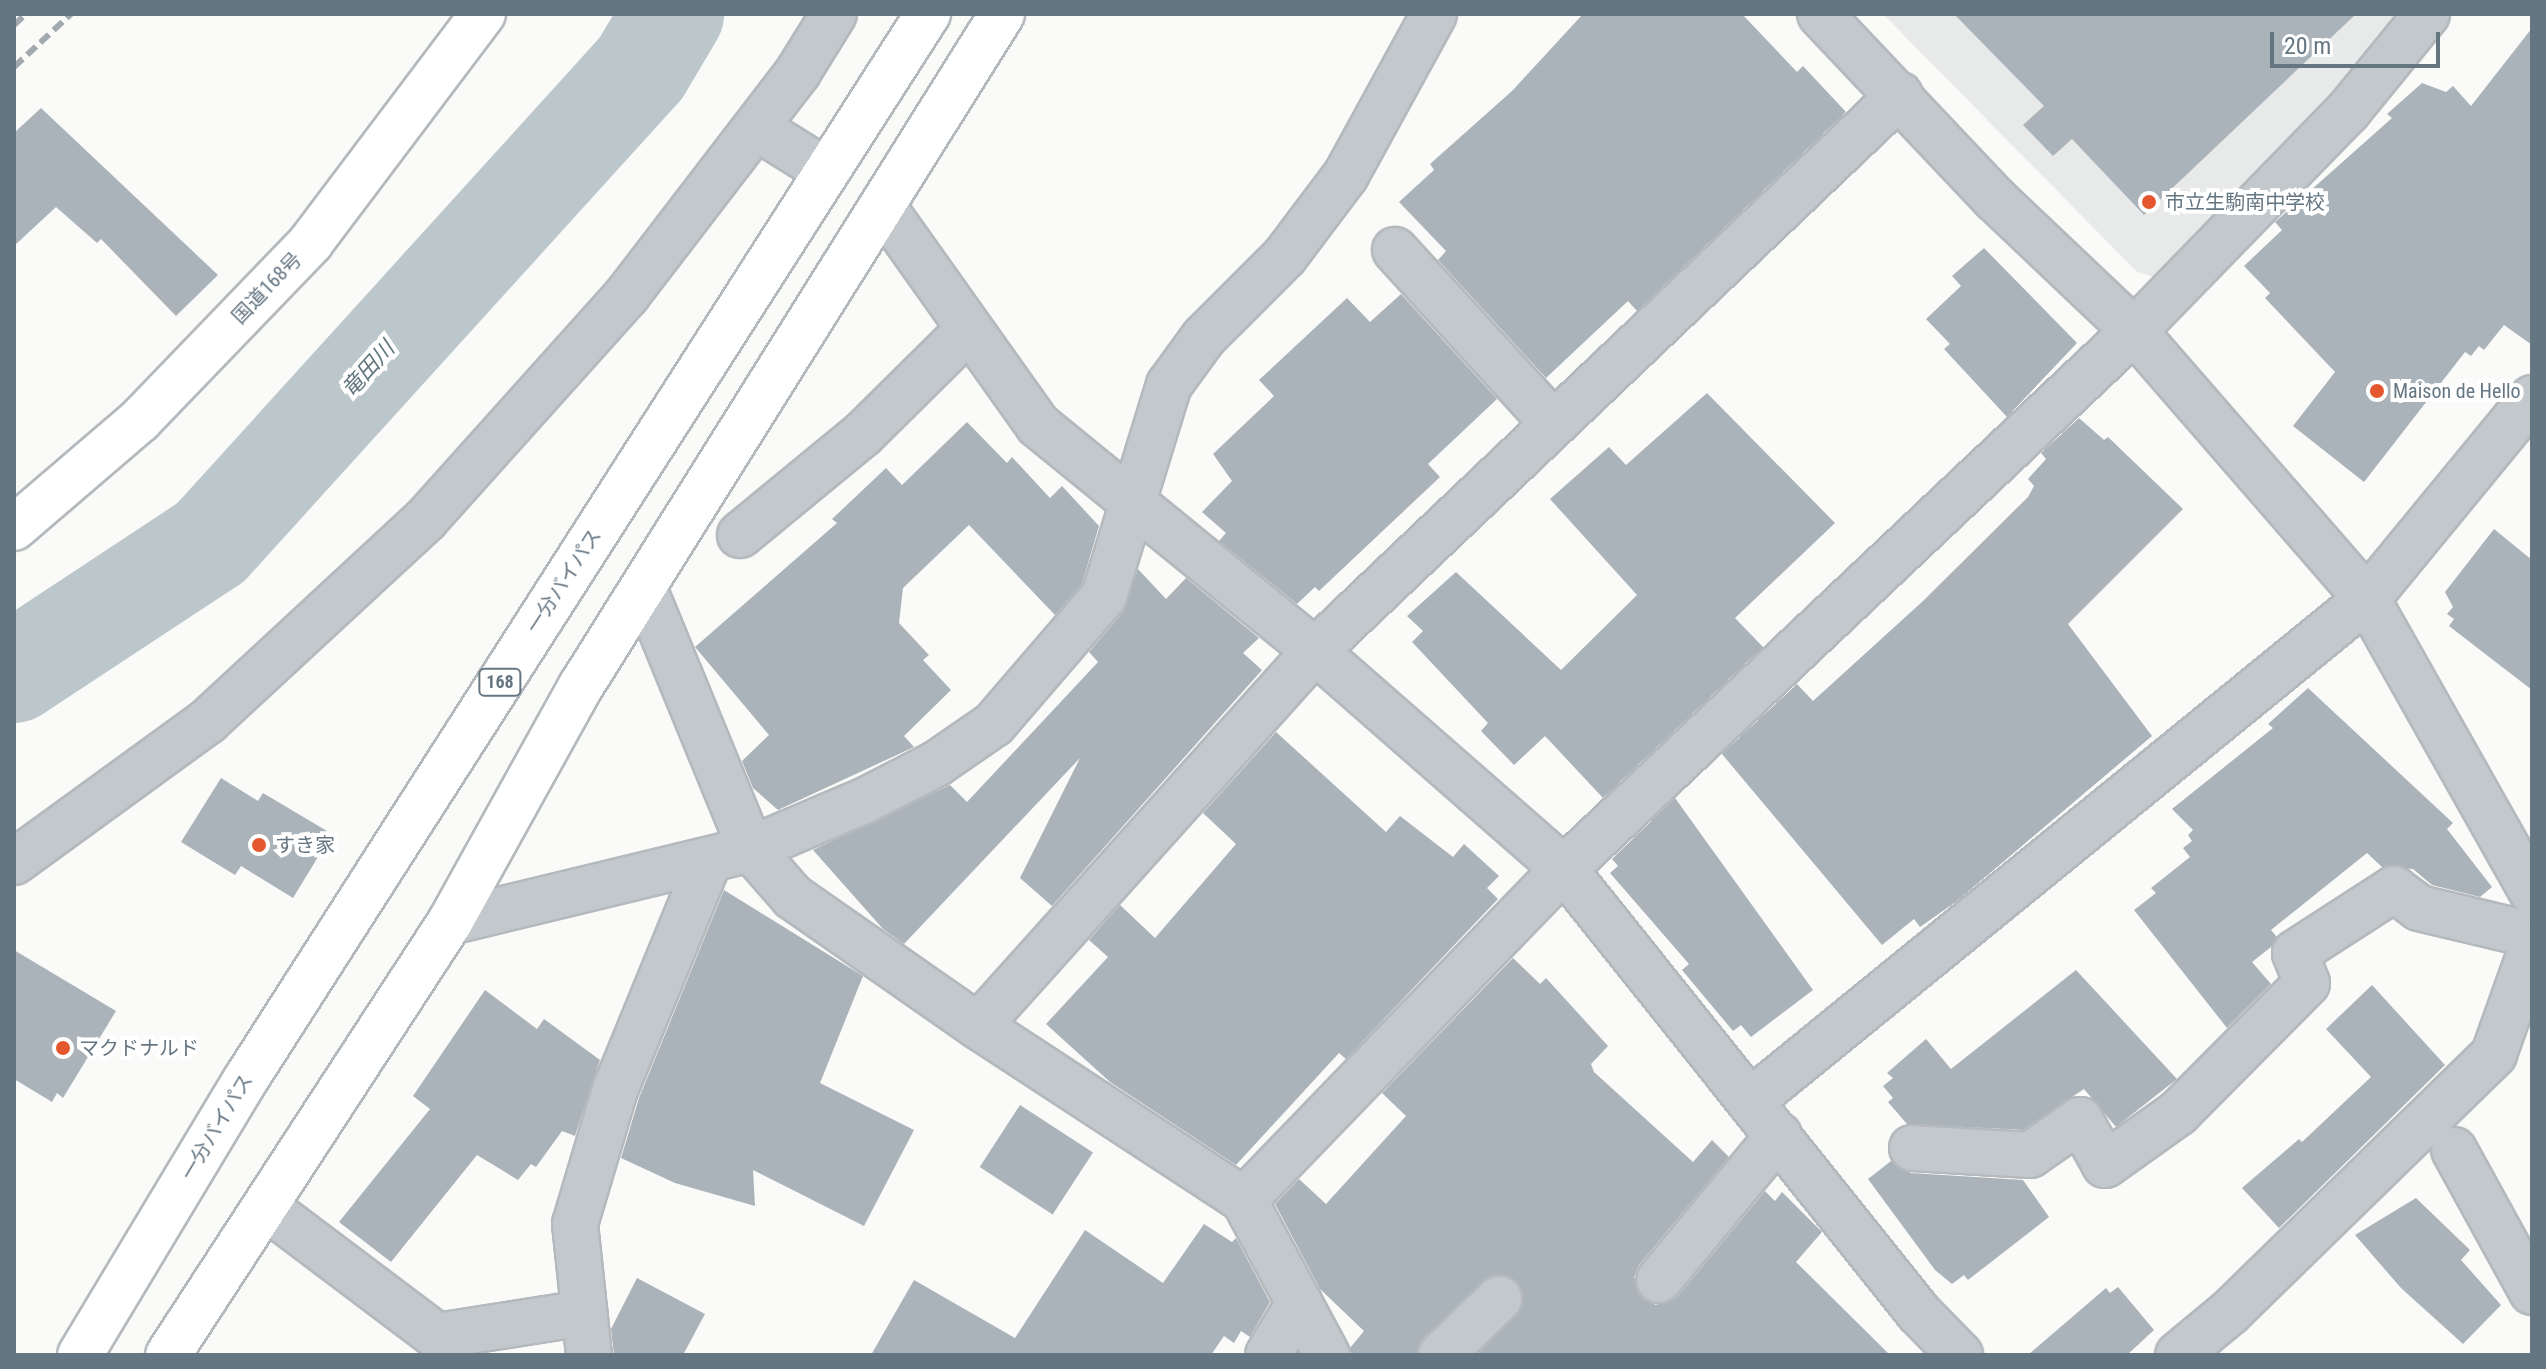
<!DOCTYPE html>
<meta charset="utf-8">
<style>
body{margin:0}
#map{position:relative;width:2546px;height:1369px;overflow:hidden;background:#fafaf8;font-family:"Roboto Condensed","Noto Sans JP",sans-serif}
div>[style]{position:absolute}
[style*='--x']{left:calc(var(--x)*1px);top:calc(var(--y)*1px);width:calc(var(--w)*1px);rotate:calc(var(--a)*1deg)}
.built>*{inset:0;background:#e8e9e9}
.river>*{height:102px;margin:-51px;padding:0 51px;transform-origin:51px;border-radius:51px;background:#bbc7cb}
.building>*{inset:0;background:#aab3b9;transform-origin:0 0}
.roads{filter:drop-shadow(2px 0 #b4b9bd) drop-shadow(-2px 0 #b4b9bd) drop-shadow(0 2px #b4b9bd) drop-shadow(0 -2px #b4b9bd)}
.minor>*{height:44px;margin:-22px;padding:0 22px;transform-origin:22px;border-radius:22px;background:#c3c8cc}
.highway>*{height:44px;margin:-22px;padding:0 22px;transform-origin:22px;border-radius:22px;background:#fff}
.rail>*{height:6px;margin-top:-3px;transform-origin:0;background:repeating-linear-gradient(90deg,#a2aab0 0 12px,transparent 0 18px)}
.dots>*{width:22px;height:22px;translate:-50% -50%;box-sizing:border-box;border:4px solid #fff;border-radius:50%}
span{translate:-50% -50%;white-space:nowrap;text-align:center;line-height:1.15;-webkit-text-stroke:8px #fff;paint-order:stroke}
.shield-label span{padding:2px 6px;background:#fff;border:2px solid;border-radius:6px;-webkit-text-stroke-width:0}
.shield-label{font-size:18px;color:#657683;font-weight:700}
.poi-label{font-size:20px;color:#657683}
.left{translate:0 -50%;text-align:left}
.street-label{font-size:20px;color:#657683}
.water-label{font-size:22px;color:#60757c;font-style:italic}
.frame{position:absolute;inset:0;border:16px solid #657683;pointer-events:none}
.scale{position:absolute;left:2270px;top:32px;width:170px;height:36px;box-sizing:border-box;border:4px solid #657683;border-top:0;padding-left:10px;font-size:24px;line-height:28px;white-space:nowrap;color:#657683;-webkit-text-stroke:6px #fff;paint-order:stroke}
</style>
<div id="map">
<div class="built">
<div style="clip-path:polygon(1883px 14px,2403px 14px,2160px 279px,2137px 272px)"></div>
</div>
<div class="river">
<div style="--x:14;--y:672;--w:235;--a:-33.4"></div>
<div style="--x:210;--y:543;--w:641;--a:-47.78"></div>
<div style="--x:641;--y:68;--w:63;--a:-59.3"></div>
</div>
<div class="building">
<div style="clip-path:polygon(1583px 14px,1742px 14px,1797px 72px,1803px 66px,1846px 112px,1637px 311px,1628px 301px,1546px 378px,1438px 260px,1446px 251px,1399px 202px,1434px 170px,1430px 164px,1512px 91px)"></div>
<div style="clip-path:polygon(1954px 14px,2356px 14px,2144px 215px,2072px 139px,2053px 156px,2023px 125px,2044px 106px)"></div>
<div style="clip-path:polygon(2532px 28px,2532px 345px,2504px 325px,2484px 350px,2479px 346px,2471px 356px,2465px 352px,2364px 482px,2293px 426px,2335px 372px,2265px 298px,2270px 293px,2244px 266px,2282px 230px,2275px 222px,2392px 118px,2387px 114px,2422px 83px,2446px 92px,2453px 86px,2471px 106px)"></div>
<div style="clip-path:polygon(41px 108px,218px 275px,176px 316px,101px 239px,97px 243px,56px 207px,14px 246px,14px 133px)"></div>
<div style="clip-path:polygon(1984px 248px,2077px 343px,2007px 417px,1944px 349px,1950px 344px,1926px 319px,1961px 286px,1952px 276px)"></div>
<div style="clip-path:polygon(1401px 294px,1497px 399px,1428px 464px,1440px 477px,1319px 591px,1315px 587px,1297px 604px,1219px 541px,1226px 533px,1202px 512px,1232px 481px,1213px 454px,1274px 396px,1259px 380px,1347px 298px,1370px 322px)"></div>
<div style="clip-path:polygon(1707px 393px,1835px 523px,1735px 618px,1763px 647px,1603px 798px,1545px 736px,1514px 765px,1481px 731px,1488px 723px,1412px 642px,1423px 631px,1407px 616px,1456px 572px,1561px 670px,1637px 595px,1550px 499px,1609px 447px,1626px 465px)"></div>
<div style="clip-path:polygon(2079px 418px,2104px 440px,2108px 437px,2183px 509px,2068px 624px,2152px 736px,1957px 901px,1920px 927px,1914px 919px,1882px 945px,1722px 754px,1797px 684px,1813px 701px,1923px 601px,2028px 497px,2034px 486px,2028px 479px,2046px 459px,2041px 453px)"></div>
<div style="clip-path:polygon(967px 422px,1007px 463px,1012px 457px,1050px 498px,1062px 486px,1099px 526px,1082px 584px,1055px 615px,969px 525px,903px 588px,899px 623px,929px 655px,923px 660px,951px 690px,904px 736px,914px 747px,778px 810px,753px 788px,742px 761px,769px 735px,695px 647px,837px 523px,832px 519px,886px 468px,902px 485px)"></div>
<div style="clip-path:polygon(2494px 529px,2532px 560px,2532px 690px,2449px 626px,2454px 619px,2447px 614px,2453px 607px,2445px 592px)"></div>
<div style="clip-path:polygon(1138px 569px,1166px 599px,1186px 578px,1259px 638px,1243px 653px,1262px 670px,1052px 906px,1020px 878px,1080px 758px,904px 944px,883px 929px,813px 850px,950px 785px,967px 802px,1098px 662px,1089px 652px,1123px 612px)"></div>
<div style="clip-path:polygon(2308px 688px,2453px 823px,2447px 829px,2492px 887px,2480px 897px,2432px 885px,2413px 869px,2382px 867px,2367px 853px,2271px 930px,2277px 937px,2271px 947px,2252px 962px,2271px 984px,2227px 1028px,2134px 910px,2156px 893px,2151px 888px,2190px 857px,2183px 848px,2192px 841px,2188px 835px,2193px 830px,2172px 809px,2273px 728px,2268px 724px)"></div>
<div style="clip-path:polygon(1276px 732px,1386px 832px,1400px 816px,1453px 857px,1464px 844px,1499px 876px,1487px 888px,1498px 899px,1346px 1059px,1339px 1053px,1236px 1165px,1110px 1082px,1046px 1024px,1108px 957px,1089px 940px,1120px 905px,1155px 938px,1236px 844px,1203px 813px)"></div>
<div style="clip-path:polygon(221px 778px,258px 801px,263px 793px,332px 834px,293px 898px,241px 866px,235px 875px,181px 842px)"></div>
<div style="clip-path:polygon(1675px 798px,1813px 990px,1751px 1037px,1741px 1025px,1733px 1031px,1682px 970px,1689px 964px,1610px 873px,1618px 866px,1612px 859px)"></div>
<div style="clip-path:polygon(724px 890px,863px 976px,820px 1083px,914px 1130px,864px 1226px,753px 1170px,755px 1206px,675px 1183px,621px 1158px,639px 1098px)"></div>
<div style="clip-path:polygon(14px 950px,116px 1011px,63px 1098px,57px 1093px,52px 1102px,14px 1079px)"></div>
<div style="clip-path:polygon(1513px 958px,1540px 984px,1546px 978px,1608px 1046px,1591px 1064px,1594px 1072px,1693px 1162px,1712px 1140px,1729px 1157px,1639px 1265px,1634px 1277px,1643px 1299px,1656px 1305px,1678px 1296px,1765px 1191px,1775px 1201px,1782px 1192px,1822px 1232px,1796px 1262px,1890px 1355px,1477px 1355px,1523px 1305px,1516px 1281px,1494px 1275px,1424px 1337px,1417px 1355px,1352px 1355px,1350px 1348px,1364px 1331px,1320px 1289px,1275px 1204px,1299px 1179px,1326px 1204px,1406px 1116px,1382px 1093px)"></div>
<div style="clip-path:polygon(2076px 970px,2177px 1079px,2116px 1127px,2084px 1089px,2023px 1130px,1907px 1124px,1888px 1102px,1893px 1098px,1883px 1086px,1893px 1078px,1887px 1073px,1926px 1039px,1951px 1069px)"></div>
<div style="clip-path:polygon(2372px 985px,2445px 1065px,2279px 1228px,2242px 1188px,2299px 1139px,2302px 1142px,2371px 1077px,2326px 1029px)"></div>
<div style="clip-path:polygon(485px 990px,537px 1029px,544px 1019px,600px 1060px,575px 1136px,562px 1131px,536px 1167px,531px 1164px,518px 1180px,477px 1155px,391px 1262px,339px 1222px,430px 1109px,413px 1096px)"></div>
<div style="left:1020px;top:1105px;width:87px;height:74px;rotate:33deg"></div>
<div style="clip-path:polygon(1891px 1161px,1911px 1173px,2023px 1180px,2049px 1217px,1968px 1280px,1964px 1275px,1952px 1284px,1935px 1270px,1868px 1179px)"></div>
<div style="clip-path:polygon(2416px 1198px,2470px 1250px,2461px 1260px,2501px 1305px,2463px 1344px,2401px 1288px,2355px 1235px)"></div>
<div style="clip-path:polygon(1204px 1224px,1232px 1242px,1236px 1238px,1270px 1302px,1250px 1337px,1241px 1331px,1234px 1343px,1224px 1336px,1211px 1355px,871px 1355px,914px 1280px,1015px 1338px,1085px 1230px,1163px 1283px)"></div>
<div style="clip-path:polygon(637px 1278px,705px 1314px,683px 1355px,614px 1355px,611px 1329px)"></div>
<div style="clip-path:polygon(2118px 1287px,2154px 1330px,2127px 1355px,2028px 1355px,2106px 1288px,2110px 1293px)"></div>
</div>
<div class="roads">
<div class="minor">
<div style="--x:1820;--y:14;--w:255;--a:46.6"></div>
<div style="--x:1995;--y:199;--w:192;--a:43.5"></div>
<div style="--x:2134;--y:331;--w:355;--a:49"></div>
<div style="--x:2367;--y:599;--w:336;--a:60.6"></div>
<div style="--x:757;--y:128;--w:81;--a:31.9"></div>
<div style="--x:883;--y:207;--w:267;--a:54.6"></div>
<div style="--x:1038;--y:425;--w:357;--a:39.2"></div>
<div style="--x:1315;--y:651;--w:331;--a:41.2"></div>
<div style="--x:1564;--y:869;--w:568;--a:51.36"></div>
<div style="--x:1919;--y:1313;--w:59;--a:45.7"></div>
<div style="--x:1395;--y:250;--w:234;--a:47.6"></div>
<div style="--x:740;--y:535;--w:159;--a:-39.4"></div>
<div style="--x:863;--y:434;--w:148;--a:-44.7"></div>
<div style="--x:645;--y:591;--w:279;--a:67.7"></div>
<div style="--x:751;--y:849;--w:64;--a:48.8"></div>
<div style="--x:793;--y:897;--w:226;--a:34.9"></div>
<div style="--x:978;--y:1026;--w:504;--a:-48.06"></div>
<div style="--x:1315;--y:651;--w:807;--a:-43.54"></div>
<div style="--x:14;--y:862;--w:240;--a:-36"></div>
<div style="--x:208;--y:721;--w:297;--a:-42.8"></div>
<div style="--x:426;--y:519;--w:301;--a:-48.1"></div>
<div style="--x:627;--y:295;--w:281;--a:-52.5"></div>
<div style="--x:798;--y:72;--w:68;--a:-58.2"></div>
<div style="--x:450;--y:922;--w:310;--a:-13.6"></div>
<div style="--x:751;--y:849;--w:125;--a:-23.1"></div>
<div style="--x:866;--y:800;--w:79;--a:-27.2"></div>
<div style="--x:936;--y:764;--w:70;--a:-34.6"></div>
<div style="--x:994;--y:724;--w:169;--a:-49.3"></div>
<div style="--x:1104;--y:596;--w:221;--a:-72.9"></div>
<div style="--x:1169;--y:385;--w:59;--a:-53.9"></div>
<div style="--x:1204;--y:337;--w:115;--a:-45"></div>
<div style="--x:1285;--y:256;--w:101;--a:-53"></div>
<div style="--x:1346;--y:175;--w:183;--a:-61.3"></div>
<div style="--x:978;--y:1026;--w:318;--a:33.2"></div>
<div style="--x:1244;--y:1200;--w:176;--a:61.8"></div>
<div style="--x:1752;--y:1100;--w:793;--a:-39.17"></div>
<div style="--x:2367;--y:599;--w:260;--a:-50.6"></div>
<div style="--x:1912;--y:1148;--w:118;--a:3.4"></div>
<div style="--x:2030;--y:1155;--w:61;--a:-35"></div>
<div style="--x:2080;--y:1120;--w:51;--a:60.9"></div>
<div style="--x:2105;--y:1165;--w:90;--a:-35.5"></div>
<div style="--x:2178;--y:1113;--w:183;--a:-45.2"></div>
<div style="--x:2307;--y:983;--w:32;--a:-112"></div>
<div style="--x:2295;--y:953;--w:118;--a:-32.9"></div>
<div style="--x:2394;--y:889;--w:31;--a:37"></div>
<div style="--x:2419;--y:908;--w:116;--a:13.4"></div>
<div style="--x:2454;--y:1150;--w:162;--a:61.2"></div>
<div style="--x:1244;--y:1200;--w:460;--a:-46"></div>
<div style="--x:1564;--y:869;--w:784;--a:-43.35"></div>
<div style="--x:2134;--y:331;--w:307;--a:-45.8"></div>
<div style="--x:2348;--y:111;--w:125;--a:-50.8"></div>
<div style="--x:267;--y:1208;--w:213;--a:37"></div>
<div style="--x:437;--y:1336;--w:149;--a:-8.9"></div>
<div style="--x:1659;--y:1280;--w:188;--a:-50.4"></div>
<div style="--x:589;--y:1355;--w:132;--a:-96.1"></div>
<div style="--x:575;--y:1224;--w:140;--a:-73.4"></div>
<div style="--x:615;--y:1090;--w:245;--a:-67.7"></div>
<div style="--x:1268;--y:1355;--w:61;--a:-59.2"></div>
<div style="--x:1441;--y:1355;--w:81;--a:-44"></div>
<div style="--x:2178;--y:1355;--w:67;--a:-39.6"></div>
<div style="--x:2230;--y:1312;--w:369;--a:-44.3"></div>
<div style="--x:2494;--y:1054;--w:114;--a:-70.4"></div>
</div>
<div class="highway">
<div style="--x:14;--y:528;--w:166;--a:-40.6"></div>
<div style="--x:140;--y:420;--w:247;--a:-46.1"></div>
<div style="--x:311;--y:242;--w:286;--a:-53"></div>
<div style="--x:80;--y:1355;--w:322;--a:-59"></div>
<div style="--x:246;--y:1079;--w:1265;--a:-57.37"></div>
<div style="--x:168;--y:1355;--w:517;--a:-56.93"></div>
<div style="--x:450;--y:922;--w:270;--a:-61"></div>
<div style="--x:581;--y:686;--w:793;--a:-57.93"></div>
</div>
</div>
<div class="rail">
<div style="--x:14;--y:25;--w:16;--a:-43"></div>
<div style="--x:14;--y:67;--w:78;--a:-42.9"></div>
</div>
<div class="dots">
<div style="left:2149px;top:202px;background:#e4572e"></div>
<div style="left:2377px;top:391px;background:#e4572e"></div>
<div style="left:259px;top:845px;background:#e4572e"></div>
<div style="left:63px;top:1048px;background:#e4572e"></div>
</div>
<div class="shield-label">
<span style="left:500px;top:682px">168</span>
</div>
<div class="poi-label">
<span class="left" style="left:2165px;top:202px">市立生駒南中学校</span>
<span class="left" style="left:2393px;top:391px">Maison de Hello</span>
<span class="left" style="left:275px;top:845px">すき家</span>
<span class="left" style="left:79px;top:1048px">マクドナルド</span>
</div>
<div class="street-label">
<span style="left:267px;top:288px;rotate:-46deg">国道168号</span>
<span style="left:564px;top:581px;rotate:-57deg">一分バイパス</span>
<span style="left:217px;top:1127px;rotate:-59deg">一分バイパス</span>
</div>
<div class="water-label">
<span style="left:368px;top:369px;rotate:-48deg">竜田川</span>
</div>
<div class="frame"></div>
<div class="scale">20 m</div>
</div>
